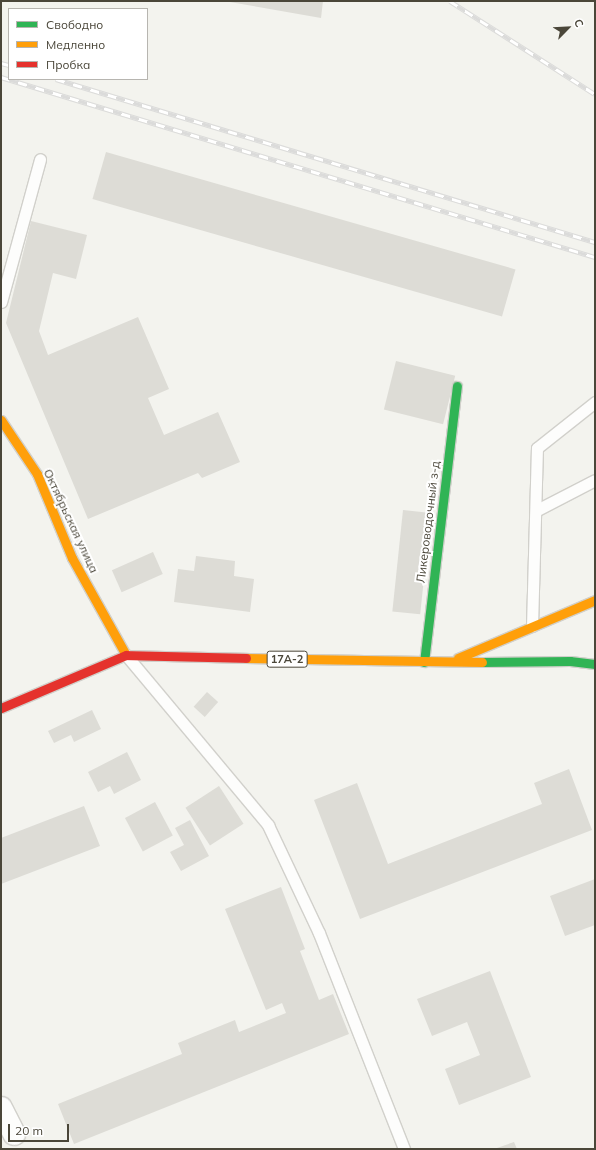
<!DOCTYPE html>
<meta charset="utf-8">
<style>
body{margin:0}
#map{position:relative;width:596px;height:1150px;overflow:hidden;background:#f3f3ee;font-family:Mulish,sans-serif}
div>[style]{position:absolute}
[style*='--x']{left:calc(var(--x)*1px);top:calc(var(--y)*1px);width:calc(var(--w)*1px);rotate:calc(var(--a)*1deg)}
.building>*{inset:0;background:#dddcd6;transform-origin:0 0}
.roads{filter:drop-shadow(1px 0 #d1d0cb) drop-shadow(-1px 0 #d1d0cb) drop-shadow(0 1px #d1d0cb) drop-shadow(0 -1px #d1d0cb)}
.lane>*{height:11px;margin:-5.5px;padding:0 5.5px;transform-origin:5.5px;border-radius:5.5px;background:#fdfdfc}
.street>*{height:22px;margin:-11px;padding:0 11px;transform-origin:11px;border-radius:11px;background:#fdfdfc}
.fast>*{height:9px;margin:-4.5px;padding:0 4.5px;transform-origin:4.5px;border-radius:4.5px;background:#30b455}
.slow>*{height:9px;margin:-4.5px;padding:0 4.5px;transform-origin:4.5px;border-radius:4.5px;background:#ff9f0a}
.jam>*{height:9px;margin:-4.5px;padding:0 4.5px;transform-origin:4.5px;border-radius:4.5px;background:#e5322d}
.rail>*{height:4.5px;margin-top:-2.25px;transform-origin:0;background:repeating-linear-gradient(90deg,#fff 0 9px,#dbdbda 0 18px);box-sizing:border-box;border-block:1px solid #dbdbda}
span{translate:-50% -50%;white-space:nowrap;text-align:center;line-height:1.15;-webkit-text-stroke:4px #fff;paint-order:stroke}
.shield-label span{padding:1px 3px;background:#fff;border:1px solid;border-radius:3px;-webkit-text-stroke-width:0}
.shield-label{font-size:11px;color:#4a4639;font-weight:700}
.street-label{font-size:12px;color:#4a4639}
.frame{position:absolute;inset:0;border:2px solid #4a4639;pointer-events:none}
.legend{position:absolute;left:8px;top:8px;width:140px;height:72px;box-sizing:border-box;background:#fff;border:1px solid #b7b5b0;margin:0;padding:5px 7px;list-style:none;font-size:12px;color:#4a4639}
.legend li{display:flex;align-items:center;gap:8px;height:20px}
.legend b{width:20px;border:1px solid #b7b5b0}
.north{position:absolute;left:548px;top:8px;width:40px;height:40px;-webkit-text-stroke:3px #fff;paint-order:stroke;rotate:66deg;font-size:11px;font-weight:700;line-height:16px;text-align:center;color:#4a4639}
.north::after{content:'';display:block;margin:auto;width:14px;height:18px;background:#4a4639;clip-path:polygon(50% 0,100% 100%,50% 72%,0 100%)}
.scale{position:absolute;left:8px;top:1124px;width:61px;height:18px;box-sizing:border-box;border:2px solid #4a4639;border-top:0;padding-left:5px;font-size:12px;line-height:14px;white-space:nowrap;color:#4a4639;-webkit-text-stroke:3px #fff;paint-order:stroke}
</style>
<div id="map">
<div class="building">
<div style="clip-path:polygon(224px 1px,323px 1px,321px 18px)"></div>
<div style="left:106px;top:152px;width:426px;height:49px;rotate:16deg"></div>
<div style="clip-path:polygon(31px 221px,87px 235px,76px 279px,53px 273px,39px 331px,48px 355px,138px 317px,169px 389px,148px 398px,164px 435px,218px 412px,240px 462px,202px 478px,198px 473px,88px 519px,6px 323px)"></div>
<div style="left:396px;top:361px;width:61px;height:50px;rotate:14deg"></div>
<div style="left:403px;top:510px;width:28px;height:102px;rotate:6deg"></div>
<div style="left:153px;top:552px;width:24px;height:45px;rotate:66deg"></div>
<div style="clip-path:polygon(196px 556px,235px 561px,234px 576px,254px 579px,250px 612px,174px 602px,178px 569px,194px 571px)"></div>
<div style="left:207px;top:692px;width:15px;height:20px;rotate:42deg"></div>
<div style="clip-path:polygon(92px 710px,101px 729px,74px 742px,71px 735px,54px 743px,48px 731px)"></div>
<div style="clip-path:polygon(127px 752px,141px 780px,114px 794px,110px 786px,98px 792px,88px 772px)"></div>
<div style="clip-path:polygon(569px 769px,592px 830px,360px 919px,314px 800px,357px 783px,388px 864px,542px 804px,534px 783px)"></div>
<div style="left:219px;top:786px;width:45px;height:40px;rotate:57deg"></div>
<div style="left:155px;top:802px;width:38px;height:34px;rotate:62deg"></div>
<div style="clip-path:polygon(84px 806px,100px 846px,1px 884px,1px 838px)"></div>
<div style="clip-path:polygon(190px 820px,209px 856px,181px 871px,170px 852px,184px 845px,175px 828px)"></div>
<div style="clip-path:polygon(595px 879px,595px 925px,565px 936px,550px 896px)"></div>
<div style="clip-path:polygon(281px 887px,305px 949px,300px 951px,319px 1000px,333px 994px,349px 1034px,74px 1144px,58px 1104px,182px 1054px,178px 1043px,235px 1020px,239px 1032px,286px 1013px,282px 1003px,266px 1010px,225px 909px)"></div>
<div style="clip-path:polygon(490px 971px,531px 1077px,459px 1105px,445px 1069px,480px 1055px,467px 1022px,432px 1036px,417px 999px)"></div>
<div style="clip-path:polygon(514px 1142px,517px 1149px,494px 1149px)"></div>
</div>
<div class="roads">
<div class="lane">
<div style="--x:1;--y:302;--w:148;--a:-74.7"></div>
<div style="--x:537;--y:510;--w:65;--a:-27.3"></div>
<div style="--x:532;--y:626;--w:178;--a:-88.4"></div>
<div style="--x:537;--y:448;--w:74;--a:-38.4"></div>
<div style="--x:126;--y:655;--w:222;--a:50.1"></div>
<div style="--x:268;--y:825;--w:119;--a:64.7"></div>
<div style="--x:319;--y:933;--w:232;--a:68.5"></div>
</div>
<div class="street">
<div style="--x:1;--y:1108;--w:29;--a:63"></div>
</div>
<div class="fast">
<div style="--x:424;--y:662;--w:278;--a:-83.2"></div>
<div style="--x:482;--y:662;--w:88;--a:-0.7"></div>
<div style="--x:570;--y:661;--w:25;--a:7"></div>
</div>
<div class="slow">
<div style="--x:1;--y:420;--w:65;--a:56.3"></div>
<div style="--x:37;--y:474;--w:91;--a:67.4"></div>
<div style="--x:72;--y:558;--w:111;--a:60.9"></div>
<div style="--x:246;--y:658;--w:236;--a:1"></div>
<div style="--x:458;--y:658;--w:149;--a:-22.9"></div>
</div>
<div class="jam">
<div style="--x:1;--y:708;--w:136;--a:-23"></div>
<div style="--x:126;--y:655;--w:120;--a:1.4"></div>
</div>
</div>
<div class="rail">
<div style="--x:450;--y:1;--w:172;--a:32.7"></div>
<div style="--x:1;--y:63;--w:8;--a:14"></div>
<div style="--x:1;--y:77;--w:621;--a:16.86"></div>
<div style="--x:56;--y:79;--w:563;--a:16.83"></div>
</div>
<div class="shield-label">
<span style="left:287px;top:659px">17А-2</span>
</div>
<div class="street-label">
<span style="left:71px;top:521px;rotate:65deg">Октябрьская улица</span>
<span style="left:428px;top:522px;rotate:-83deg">Ликероводочный з-д</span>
</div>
<div class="frame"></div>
<ul class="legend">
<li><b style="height:5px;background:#30b455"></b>Свободно</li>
<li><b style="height:5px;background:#ff9f0a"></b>Медленно</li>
<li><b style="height:5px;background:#e5322d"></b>Пробка</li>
</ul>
<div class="north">С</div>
<div class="scale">20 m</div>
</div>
